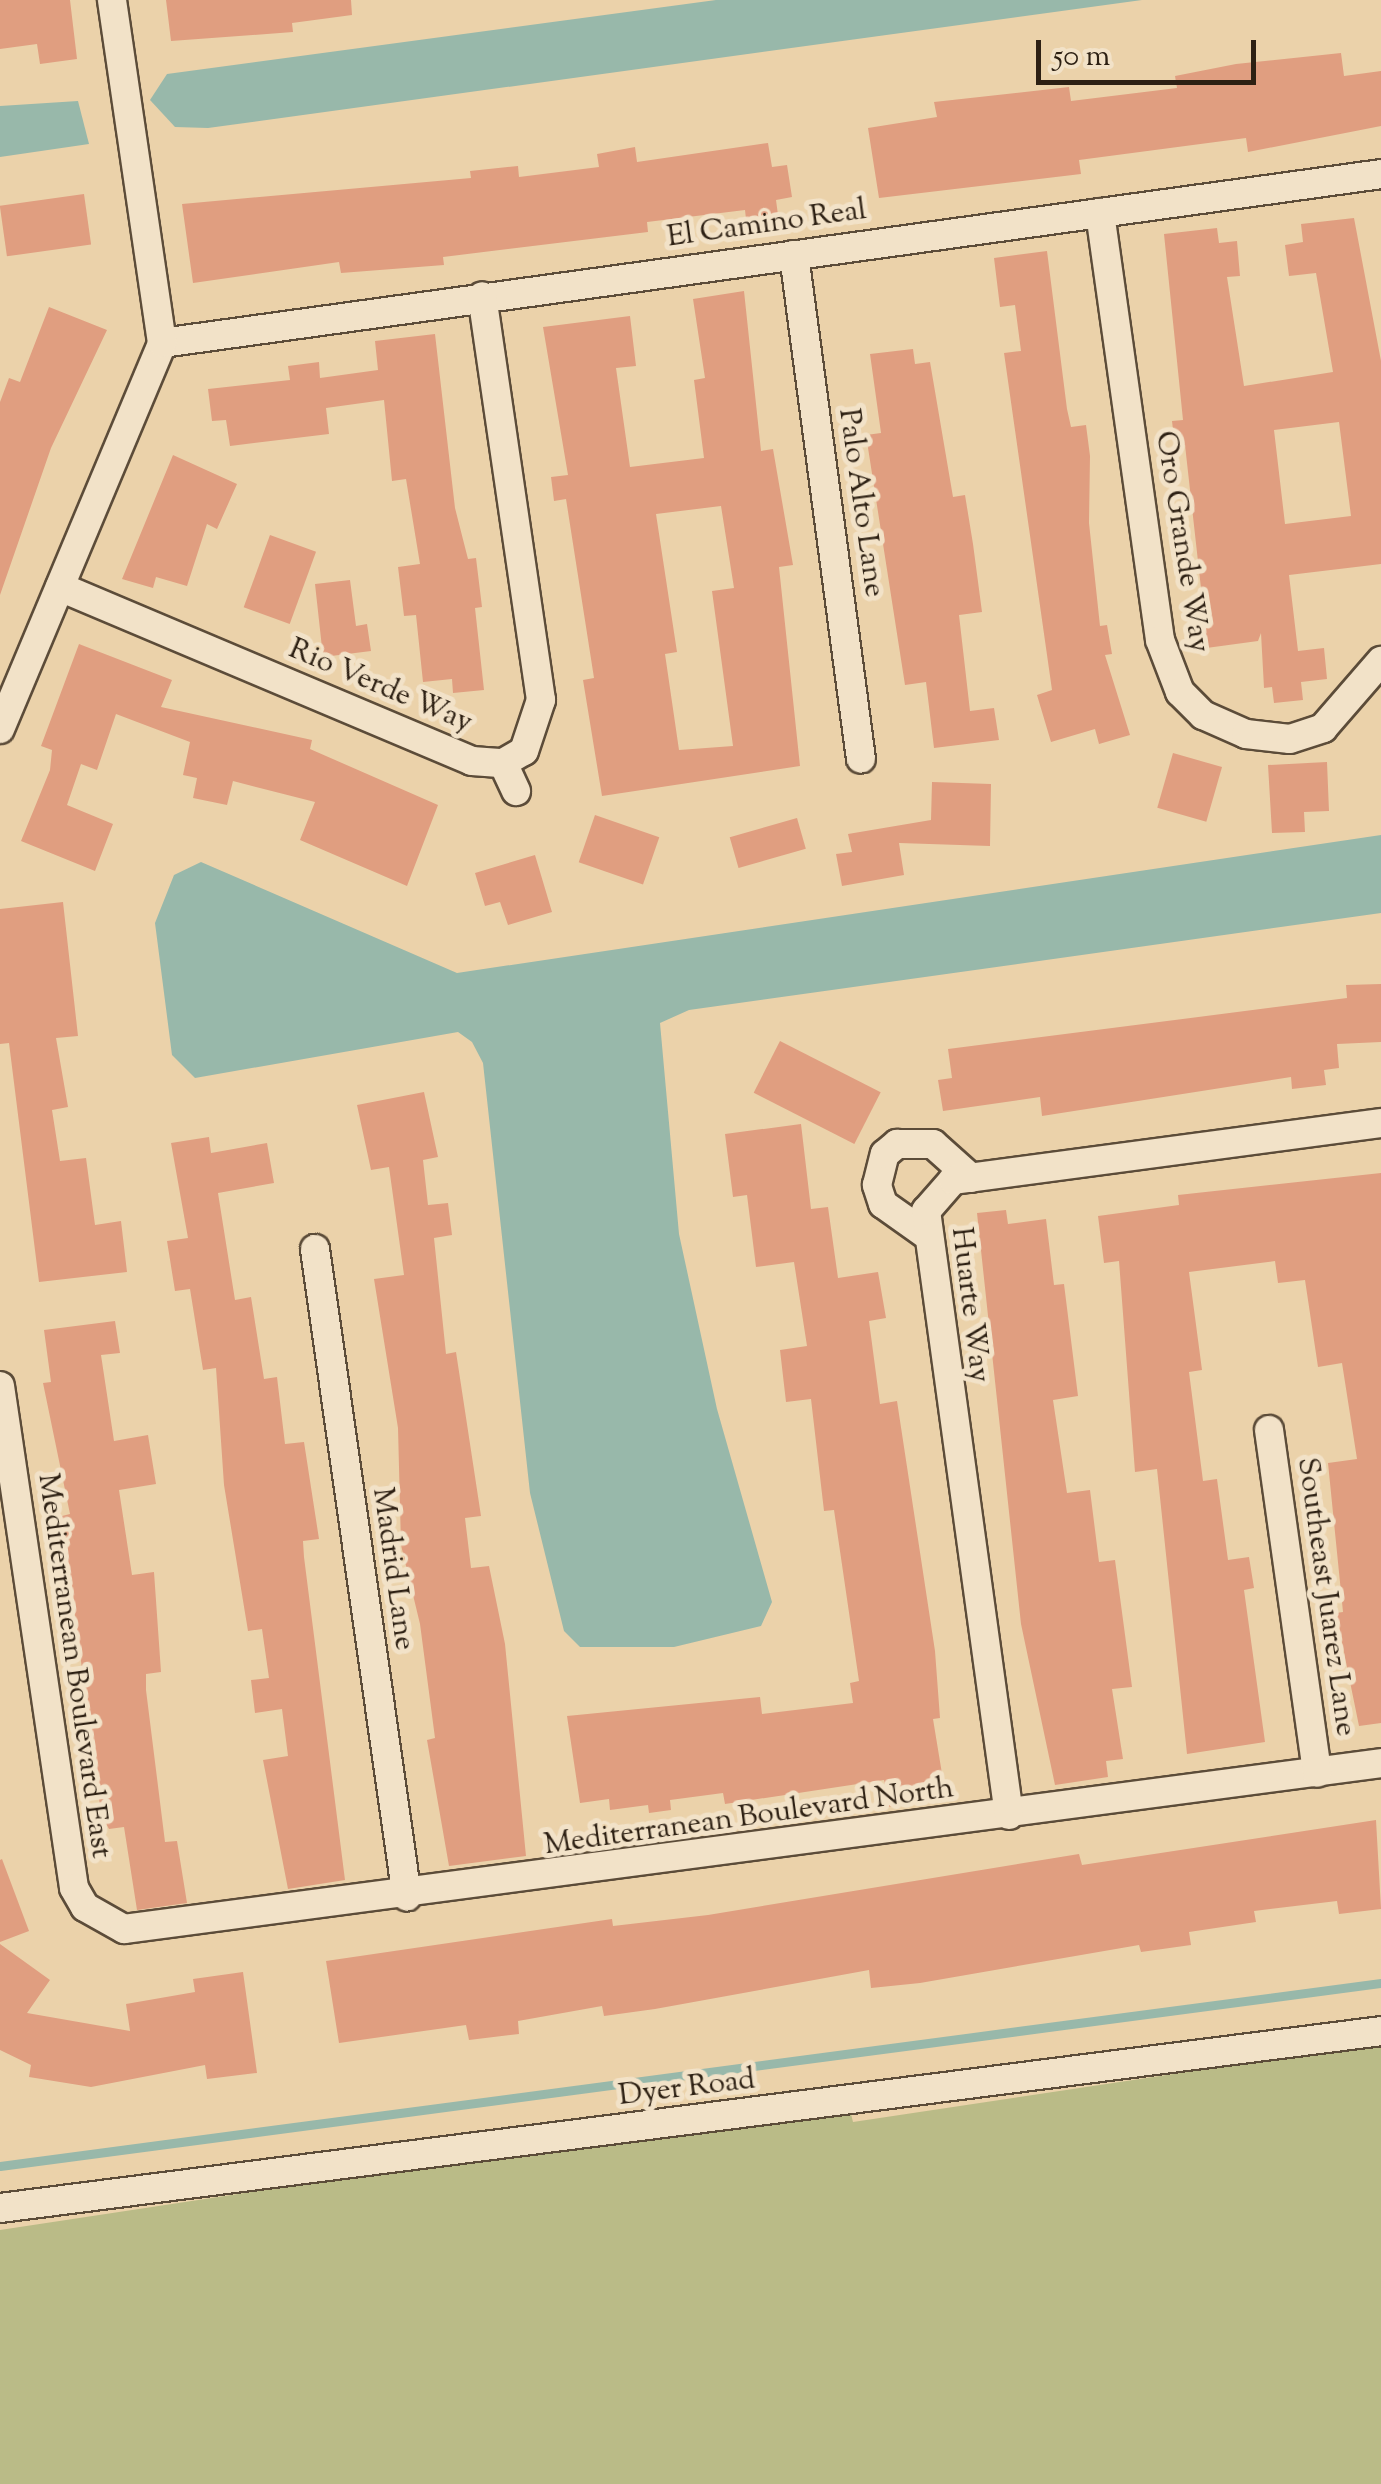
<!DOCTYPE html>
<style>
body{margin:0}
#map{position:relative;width:1381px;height:2484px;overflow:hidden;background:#ebd2aa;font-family:"Sorts Mill Goudy",serif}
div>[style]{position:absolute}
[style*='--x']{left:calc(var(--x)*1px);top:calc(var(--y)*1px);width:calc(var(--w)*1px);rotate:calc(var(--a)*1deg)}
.green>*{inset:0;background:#babb87}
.water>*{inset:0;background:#98b8aa}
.stream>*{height:9px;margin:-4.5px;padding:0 4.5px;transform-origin:4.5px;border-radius:4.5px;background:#98b8aa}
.building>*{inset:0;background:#e09e80;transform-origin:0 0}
.roads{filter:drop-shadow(2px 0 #5c4c39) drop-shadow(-2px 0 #5c4c39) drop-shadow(0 2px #5c4c39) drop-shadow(0 -2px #5c4c39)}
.street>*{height:28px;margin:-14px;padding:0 14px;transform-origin:14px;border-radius:14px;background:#f2e2c8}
span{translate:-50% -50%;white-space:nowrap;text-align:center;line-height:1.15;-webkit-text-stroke:10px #f2e2c8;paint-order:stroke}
.street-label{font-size:30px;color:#2d2013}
.scale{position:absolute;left:1036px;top:40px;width:220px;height:45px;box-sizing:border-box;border:5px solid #2d2013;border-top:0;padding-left:12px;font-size:30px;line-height:35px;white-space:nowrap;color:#2d2013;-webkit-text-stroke:8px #f2e2c8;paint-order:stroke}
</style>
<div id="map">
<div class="green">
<div style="clip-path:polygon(1381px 2043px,1381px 2484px,0 2484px,0 2230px,848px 2102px,853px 2122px)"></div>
</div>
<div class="water">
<div style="clip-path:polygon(716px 0,1142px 0,208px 128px,175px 127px,150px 100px,167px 74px)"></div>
<div style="clip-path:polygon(78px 101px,89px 144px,0 157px,0 106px)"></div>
<div style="clip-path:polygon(1381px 835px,1381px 913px,689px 1010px,660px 1023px,679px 1234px,717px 1409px,772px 1602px,761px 1626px,674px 1647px,580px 1647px,564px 1631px,530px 1493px,483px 1063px,472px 1042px,458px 1032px,195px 1078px,172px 1055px,155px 923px,174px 875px,201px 862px,457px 973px)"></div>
</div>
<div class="stream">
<div style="--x:0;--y:2166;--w:1393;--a:-7.55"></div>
</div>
<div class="building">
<div style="clip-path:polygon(0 0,70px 0,77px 59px,40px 64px,37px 44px,0 49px)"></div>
<div style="clip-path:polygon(166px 0,351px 0,352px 15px,292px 23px,293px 32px,171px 41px)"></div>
<div style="clip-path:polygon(1341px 53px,1344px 76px,1381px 71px,1381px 126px,1248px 152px,1246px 138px,1079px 160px,1081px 174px,879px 198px,868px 128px,937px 117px,934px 102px,1069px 87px,1071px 101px,1177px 88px,1175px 76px,1236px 64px)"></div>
<div style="clip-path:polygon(768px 143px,772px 167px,787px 165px,792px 197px,776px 200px,778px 215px,746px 219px,745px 210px,647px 222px,648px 232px,443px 257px,444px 265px,341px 273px,339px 262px,193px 283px,182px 204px,471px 178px,470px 171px,518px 166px,519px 177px,599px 167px,597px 154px,635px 147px,637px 162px)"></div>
<div style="left:84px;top:194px;width:51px;height:85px;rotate:82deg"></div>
<div style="clip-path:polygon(evenodd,1354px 218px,1381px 361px,1381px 564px,1289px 575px,1298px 651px,1324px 648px,1327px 679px,1301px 682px,1303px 700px,1274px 703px,1272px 687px,1264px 688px,1261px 633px,1258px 641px,1199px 649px,1196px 625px,1205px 624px,1185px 445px,1175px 447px,1172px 421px,1183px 420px,1164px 234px,1217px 228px,1219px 243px,1237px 241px,1240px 276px,1227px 277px,1244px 386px,1333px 372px,1316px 273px,1289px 276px,1285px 245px,1303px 242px,1301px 224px,1354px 218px,1339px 422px,1351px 516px,1285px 524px,1274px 430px,1339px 422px)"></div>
<div style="clip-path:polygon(1047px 251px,1067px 409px,1071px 427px,1086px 425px,1090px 456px,1089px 523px,1100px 626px,1107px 625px,1112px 654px,1105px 655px,1130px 735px,1099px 744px,1095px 729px,1051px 742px,1037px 695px,1052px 690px,1004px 353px,1021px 351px,1015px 305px,1000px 307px,994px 258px)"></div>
<div style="clip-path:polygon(evenodd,744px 291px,761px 451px,773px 449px,793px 565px,779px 567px,800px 766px,602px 796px,583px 680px,594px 678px,566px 499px,554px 501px,551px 477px,568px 475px,543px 327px,630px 316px,636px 366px,616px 368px,630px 467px,704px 458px,694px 380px,705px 378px,693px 299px,744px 291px,721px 506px,734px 588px,712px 591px,733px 746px,679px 750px,665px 654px,677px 652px,656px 514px,721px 506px)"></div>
<div style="clip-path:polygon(49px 307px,107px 330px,51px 448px,0 595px,0 402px,9px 378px,20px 382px)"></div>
<div style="clip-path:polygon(435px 334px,455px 508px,468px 559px,476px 558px,482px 607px,475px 608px,484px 690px,453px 693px,452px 679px,423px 682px,416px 615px,404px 616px,398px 567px,420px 564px,406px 479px,392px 481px,384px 400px,326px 408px,329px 434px,230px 446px,226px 420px,212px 421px,208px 389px,290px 380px,288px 366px,319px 362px,320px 378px,378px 370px,375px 341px)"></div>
<div style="clip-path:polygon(913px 349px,915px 364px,930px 362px,953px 497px,965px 495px,973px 544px,982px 612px,959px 615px,970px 711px,994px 708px,999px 740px,934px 748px,926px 682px,905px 685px,866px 435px,881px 433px,870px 354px)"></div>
<div style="clip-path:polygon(173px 455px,237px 484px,217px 529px,207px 524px,187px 586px,156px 577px,153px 588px,122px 579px)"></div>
<div style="left:270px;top:535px;width:49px;height:77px;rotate:20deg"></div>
<div style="clip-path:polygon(350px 580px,356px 626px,367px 624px,371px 651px,323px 657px,315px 584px)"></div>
<div style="clip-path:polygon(79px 644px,172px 680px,161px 707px,312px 740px,310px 749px,438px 805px,407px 886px,300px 840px,315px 802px,233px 781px,227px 805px,193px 798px,197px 778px,183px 775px,190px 742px,116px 714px,97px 770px,81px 764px,67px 805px,113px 824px,95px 871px,21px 841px,50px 770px,52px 750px,41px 746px)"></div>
<div style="left:1173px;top:753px;width:51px;height:57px;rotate:16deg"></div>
<div style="clip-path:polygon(1327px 762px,1329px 811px,1304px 812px,1305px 832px,1272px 833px,1268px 765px)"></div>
<div style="clip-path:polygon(932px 782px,991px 784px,990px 846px,899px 843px,904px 875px,842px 886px,836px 854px,852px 852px,848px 834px,931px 820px)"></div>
<div style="left:595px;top:815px;width:68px;height:50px;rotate:19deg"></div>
<div style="left:797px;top:818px;width:32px;height:70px;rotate:74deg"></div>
<div style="clip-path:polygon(535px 855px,552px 912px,508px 925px,500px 902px,485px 906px,475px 873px)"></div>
<div style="clip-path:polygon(63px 902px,78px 1036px,56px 1038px,68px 1107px,52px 1110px,60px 1161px,86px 1158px,95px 1225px,121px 1221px,127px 1272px,39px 1282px,9px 1043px,0 1044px,0 909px)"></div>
<div style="clip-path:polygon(1381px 984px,1381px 1042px,1337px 1044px,1339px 1068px,1324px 1070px,1326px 1085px,1292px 1089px,1291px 1077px,1042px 1116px,1040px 1097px,943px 1111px,938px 1080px,952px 1078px,948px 1049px,1347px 998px,1346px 985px)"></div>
<div style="left:780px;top:1041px;width:113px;height:58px;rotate:27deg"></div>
<div style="clip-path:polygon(424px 1092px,438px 1157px,423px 1160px,428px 1205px,448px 1203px,452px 1235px,434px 1238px,446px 1354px,456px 1352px,481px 1516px,465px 1518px,471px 1568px,489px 1566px,505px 1644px,526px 1856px,449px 1866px,427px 1740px,435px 1738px,420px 1624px,401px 1545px,398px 1428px,374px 1279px,404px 1275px,389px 1167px,371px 1170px,357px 1105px)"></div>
<div style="clip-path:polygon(801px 1124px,811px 1209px,828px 1207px,838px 1278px,878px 1272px,886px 1318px,869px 1321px,880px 1404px,897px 1401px,935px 1651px,940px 1718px,933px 1719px,946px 1798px,888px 1807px,884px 1780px,725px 1804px,723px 1793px,670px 1800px,671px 1810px,649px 1813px,648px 1805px,610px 1810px,609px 1799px,580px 1803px,567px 1716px,760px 1697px,762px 1714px,853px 1703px,850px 1683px,859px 1681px,834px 1510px,824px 1511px,811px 1399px,786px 1402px,780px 1350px,807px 1346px,794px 1262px,756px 1267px,747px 1195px,733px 1197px,725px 1134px)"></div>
<div style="clip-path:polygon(209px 1137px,211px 1153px,267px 1143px,274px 1183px,218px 1193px,235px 1300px,251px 1297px,264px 1379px,277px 1377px,285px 1444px,304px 1442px,319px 1539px,303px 1541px,304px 1557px,345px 1880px,288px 1889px,263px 1760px,288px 1756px,282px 1709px,255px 1713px,251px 1680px,269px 1678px,262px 1629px,248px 1631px,224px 1485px,216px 1368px,203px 1370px,190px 1289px,175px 1291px,167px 1241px,188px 1238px,171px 1143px)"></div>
<div style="clip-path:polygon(1381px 1173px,1381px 1723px,1359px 1726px,1336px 1613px,1343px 1612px,1328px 1463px,1357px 1459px,1342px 1363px,1318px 1367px,1305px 1280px,1278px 1283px,1275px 1261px,1189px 1272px,1202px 1370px,1189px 1372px,1203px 1481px,1217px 1479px,1228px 1560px,1249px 1557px,1254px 1588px,1244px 1590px,1265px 1742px,1187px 1754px,1157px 1469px,1135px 1472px,1119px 1261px,1104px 1263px,1098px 1216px,1179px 1205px,1178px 1195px)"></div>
<div style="clip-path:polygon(1006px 1210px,1008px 1224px,1046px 1219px,1054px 1285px,1064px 1284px,1078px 1396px,1053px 1400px,1067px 1493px,1090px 1490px,1099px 1562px,1115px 1560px,1132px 1687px,1112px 1689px,1123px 1759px,1106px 1761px,1108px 1777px,1055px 1785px,1021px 1624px,977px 1213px)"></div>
<div style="clip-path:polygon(115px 1321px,120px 1353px,101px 1355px,114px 1441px,148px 1435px,156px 1484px,119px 1490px,132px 1575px,154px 1572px,161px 1672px,146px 1674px,146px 1690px,165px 1842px,177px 1841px,187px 1903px,137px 1910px,124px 1827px,109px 1829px,101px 1814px,62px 1516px,70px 1514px,43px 1383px,51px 1382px,44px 1330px)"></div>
<div style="clip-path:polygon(1376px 1820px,1381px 1909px,1339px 1914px,1337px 1901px,1254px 1911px,1256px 1922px,1189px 1932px,1191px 1945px,1141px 1952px,1139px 1945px,920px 1983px,871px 1988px,869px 1970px,655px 2009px,604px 2016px,602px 2006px,518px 2021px,519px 2034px,469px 2040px,466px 2025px,339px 2043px,326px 1961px,612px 1919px,613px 1926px,708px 1915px,1079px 1854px,1082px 1865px)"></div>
<div style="clip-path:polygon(2px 1859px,29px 1931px,0 1942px,0 1860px)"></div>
<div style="clip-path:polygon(0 1944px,50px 1980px,27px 2013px,130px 2031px,126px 2004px,195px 1992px,193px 1979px,243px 1972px,257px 2073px,207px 2079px,205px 2065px,91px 2087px,29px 2077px,31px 2065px,0 2050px)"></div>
</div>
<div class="roads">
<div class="street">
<div style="--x:1100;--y:213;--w:431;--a:82"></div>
<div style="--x:1160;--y:640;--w:56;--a:69"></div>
<div style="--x:1180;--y:692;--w:33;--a:45"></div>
<div style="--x:1203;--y:715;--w:47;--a:23.8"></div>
<div style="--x:1246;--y:734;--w:44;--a:6.5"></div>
<div style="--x:1290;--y:739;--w:35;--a:-18"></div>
<div style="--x:1323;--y:728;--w:89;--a:-49.1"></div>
<div style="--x:794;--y:255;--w:508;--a:82.43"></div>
<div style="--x:162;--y:343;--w:1231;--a:-7.89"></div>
<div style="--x:60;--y:587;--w:447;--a:22.9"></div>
<div style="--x:472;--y:761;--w:31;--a:4"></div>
<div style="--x:503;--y:763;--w:24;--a:-30"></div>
<div style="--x:524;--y:751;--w:54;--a:-71.6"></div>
<div style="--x:541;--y:700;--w:408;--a:-98.3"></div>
<div style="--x:0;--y:729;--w:419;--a:-67.2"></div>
<div style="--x:162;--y:343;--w:347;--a:-98.3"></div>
<div style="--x:503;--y:763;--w:31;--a:65"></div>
<div style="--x:924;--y:1233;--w:50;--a:-144.7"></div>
<div style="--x:883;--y:1204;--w:20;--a:-108"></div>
<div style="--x:877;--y:1185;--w:32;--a:-76"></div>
<div style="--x:885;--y:1154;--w:16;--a:-40"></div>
<div style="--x:897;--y:1144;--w:36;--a:0"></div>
<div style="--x:933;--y:1144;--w:51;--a:41.8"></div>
<div style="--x:315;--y:1249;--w:654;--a:81.92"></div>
<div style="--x:0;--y:1386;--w:507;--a:81.61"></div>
<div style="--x:74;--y:1888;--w:22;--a:60"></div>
<div style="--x:85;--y:1907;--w:45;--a:29.4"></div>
<div style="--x:124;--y:1929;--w:1268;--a:-7.52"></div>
<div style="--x:1269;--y:1430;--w:346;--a:82"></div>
<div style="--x:1009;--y:1815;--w:610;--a:-97.82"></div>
<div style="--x:926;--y:1211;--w:41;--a:-48.9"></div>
<div style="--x:953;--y:1180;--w:432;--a:-7.6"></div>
<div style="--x:0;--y:2208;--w:1392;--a:-7.3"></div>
</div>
</div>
<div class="street-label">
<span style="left:767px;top:225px;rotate:-8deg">El Camino Real</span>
<span style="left:860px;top:503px;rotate:82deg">Palo Alto Lane</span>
<span style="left:1181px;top:542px;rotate:81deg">Oro Grande Way</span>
<span style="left:380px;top:687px;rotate:23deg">Rio Verde Way</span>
<span style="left:969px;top:1305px;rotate:83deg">Huarte Way</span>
<span style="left:392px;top:1569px;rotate:82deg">Madrid Lane</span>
<span style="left:1325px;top:1597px;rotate:82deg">Southeast Juarez Lane</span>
<span style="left:73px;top:1666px;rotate:82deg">Mediterranean Boulevard East</span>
<span style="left:749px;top:1818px;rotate:-8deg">Mediterranean Boulevard North</span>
<span style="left:687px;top:2089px;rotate:-7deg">Dyer Road</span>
</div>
<div class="scale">50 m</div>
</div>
